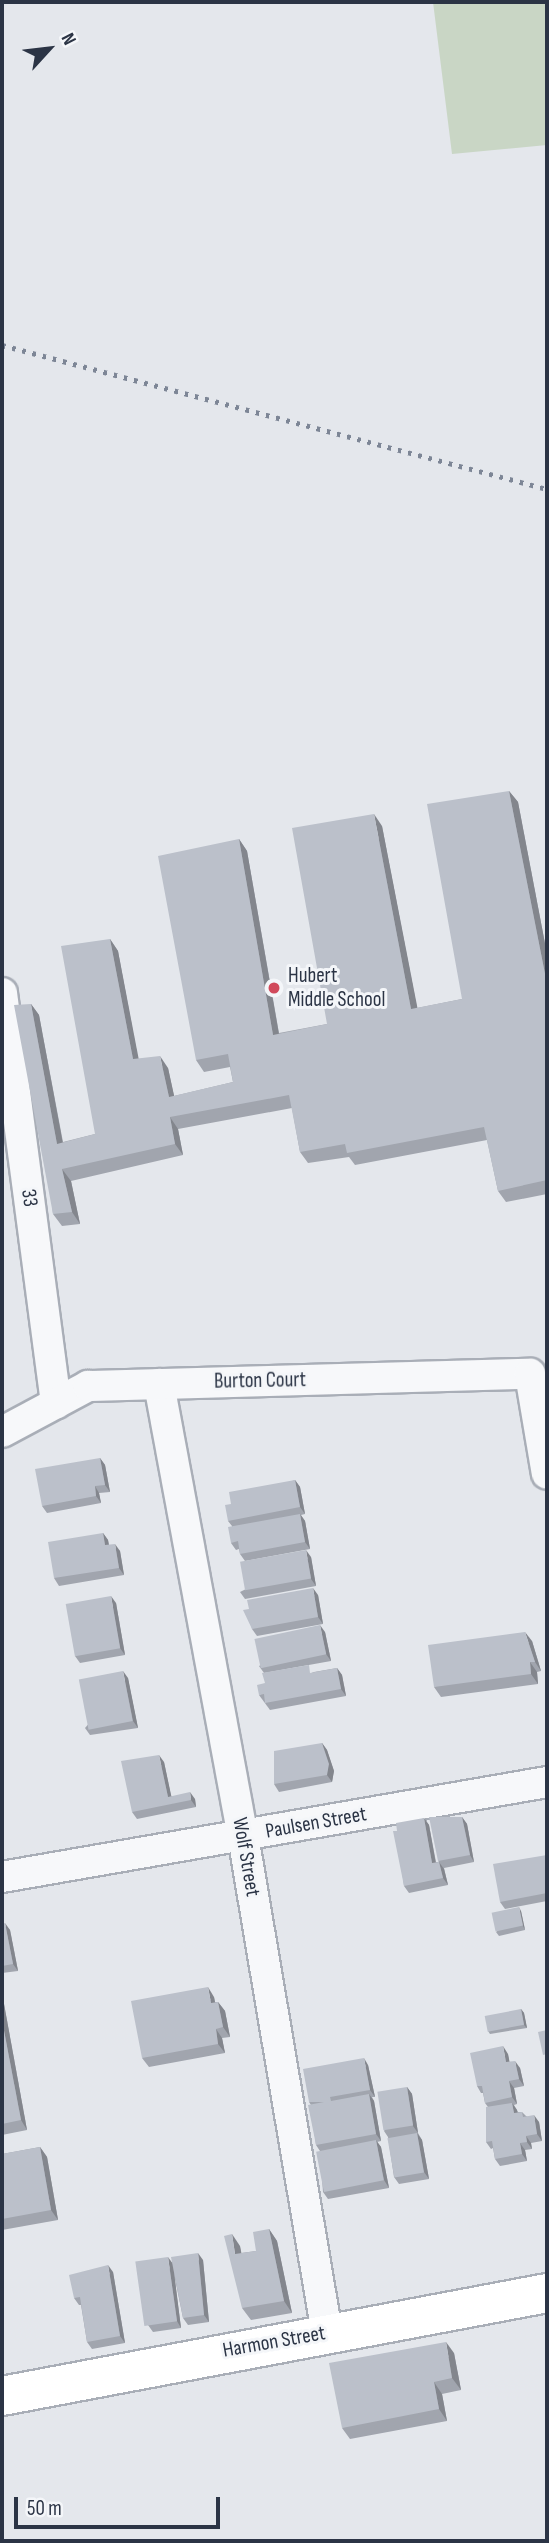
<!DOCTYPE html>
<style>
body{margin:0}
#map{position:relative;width:549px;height:2543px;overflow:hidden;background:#e4e7ec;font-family:"Sofia Sans Condensed",sans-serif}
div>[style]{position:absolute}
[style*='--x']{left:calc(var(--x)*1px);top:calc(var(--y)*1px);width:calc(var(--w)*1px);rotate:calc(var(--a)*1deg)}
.green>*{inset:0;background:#c9d6c5}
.roads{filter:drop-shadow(2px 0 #a9aeb7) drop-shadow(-2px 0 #a9aeb7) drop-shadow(0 2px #a9aeb7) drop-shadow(0 -2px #a9aeb7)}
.minor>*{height:30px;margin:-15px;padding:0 15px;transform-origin:15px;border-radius:15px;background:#f7f8fa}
.major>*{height:38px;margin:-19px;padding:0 19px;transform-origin:19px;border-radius:19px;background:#fff}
.rail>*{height:5px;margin-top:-2.5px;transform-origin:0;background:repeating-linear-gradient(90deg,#7d8696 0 3.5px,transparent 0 10.5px)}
.wall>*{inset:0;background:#a1a5ae}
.shaded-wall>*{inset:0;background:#83868d}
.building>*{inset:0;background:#bbc0ca;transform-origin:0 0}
.dots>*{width:19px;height:19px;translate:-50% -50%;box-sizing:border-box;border:4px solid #f4f6f9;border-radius:50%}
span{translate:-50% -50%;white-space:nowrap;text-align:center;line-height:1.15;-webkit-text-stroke:6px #f4f6f9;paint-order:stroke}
.poi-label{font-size:21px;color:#2b3445}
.left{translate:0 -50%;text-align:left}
.street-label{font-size:21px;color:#2b3445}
.frame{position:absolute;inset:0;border:4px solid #2b3445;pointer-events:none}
.north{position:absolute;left:14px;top:14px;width:70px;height:70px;-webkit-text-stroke:5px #f4f6f9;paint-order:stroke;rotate:63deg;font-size:19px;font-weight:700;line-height:28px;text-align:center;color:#2b3445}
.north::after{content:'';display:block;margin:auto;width:24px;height:32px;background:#2b3445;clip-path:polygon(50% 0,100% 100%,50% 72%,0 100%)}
.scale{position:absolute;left:14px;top:2497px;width:206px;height:32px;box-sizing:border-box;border:4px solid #2b3445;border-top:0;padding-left:9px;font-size:21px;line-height:24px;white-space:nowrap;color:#2b3445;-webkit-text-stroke:5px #f4f6f9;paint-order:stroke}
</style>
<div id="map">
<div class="green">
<div style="clip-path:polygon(433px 2px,547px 2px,547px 145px,452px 154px)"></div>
</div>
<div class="roads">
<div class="minor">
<div style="--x:2;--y:993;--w:414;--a:82.5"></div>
<div style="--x:159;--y:1384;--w:460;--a:79.5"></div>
<div style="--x:243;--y:1836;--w:504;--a:80.41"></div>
<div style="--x:2;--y:1432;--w:98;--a:-28.1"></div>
<div style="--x:88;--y:1386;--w:442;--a:-1.6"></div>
<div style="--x:530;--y:1374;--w:101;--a:80.4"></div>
<div style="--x:2;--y:1877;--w:553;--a:-9.89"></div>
</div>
<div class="major">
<div style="--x:2;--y:2396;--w:555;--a:-10.7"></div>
</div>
</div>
<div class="rail">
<div style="--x:2;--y:345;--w:564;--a:14.8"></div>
</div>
<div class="wall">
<div style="clip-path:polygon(509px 791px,518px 802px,547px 954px,547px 1194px,506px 1202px,498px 1191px,487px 1140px,355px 1165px,349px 1157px,308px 1163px,300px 1152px,292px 1108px,178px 1129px,183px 1155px,71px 1181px,80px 1224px,62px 1226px,53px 1214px,31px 1004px,39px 1015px,63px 1142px,95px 1134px,110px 939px,118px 951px,138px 1059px,168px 1068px,174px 1096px,233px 1082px,230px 1067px,204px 1072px,196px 1060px,239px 839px,247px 851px,279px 1033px,327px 1024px,382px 826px,417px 1008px,462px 999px)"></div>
<div style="clip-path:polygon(100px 1458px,105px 1465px,110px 1492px,99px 1493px,101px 1503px,47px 1513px,42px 1506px)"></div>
<div style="clip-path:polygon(295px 1480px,300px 1487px,305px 1514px,301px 1515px,305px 1521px,310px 1549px,245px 1561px,240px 1554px,239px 1549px,236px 1550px,231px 1543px,232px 1526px,228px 1521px,231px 1504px)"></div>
<div style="clip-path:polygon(103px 1533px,108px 1540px,109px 1545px,120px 1551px,124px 1575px,59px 1586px,54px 1578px)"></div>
<div style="clip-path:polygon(311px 1557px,316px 1586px,245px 1599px,240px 1592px)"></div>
<div style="clip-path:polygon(318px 1595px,323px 1624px,257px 1636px,252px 1629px,249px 1609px)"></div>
<div style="clip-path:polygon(116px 1603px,125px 1655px,80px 1663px,75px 1656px)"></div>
<div style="clip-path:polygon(325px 1632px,331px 1661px,264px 1673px,259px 1666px)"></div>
<div style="clip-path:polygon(532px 1641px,541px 1671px,537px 1672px,538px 1684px,441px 1697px,434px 1687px)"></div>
<div style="clip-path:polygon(337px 1668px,342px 1675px,346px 1696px,270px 1710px,259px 1695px,314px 1672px)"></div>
<div style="clip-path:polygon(128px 1678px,138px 1728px,90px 1735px,85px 1728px)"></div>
<div style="clip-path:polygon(322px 1743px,327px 1750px,334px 1771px,332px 1782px,279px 1792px,274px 1784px)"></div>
<div style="clip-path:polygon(164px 1762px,171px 1796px,195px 1799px,196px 1807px,137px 1819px,132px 1812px)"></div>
<div style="clip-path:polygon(462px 1817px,467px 1824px,474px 1862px,444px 1868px,448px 1885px,409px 1893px,404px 1886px,397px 1831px,424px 1818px,429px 1825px,436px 1862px,439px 1862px,438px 1861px)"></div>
<div style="clip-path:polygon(547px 1855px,547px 1901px,505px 1909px,500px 1902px)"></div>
<div style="clip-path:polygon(521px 1911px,525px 1930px,499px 1936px,496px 1932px)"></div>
<div style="clip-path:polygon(2px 1924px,10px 1930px,18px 1971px,2px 1973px)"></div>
<div style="clip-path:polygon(2px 1993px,27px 2130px,2px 2135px)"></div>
<div style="clip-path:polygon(214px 1997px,215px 2002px,218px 2002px,225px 2011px,230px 2037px,222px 2038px,225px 2053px,149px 2067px,142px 2058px)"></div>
<div style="clip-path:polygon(521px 2009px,524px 2013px,527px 2028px,490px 2034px,488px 2031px)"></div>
<div style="clip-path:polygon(508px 2054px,509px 2062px,520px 2068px,524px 2086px,514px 2088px,517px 2104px,514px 2105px,518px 2112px,522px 2112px,526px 2116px,539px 2122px,542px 2141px,531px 2143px,532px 2149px,525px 2150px,527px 2161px,500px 2166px,495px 2159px,493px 2148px,491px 2149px,486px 2142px,488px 2107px,485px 2103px,483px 2093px,481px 2093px,477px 2086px)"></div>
<div style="clip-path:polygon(368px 2065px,375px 2097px,372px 2097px,374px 2101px,381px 2141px,377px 2142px,381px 2147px,389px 2188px,328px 2199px,323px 2192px,320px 2151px,316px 2145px,311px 2105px,309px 2102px)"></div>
<div style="clip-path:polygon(407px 2087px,412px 2094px,418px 2133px,422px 2140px,429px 2179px,399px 2184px,394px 2177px,388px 2137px,384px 2131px)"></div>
<div style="clip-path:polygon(40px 2147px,47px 2157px,58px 2220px,2px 2230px,2px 2154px)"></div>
<div style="clip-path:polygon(269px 2229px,277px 2241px,292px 2313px,251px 2320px,242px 2308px,240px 2246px,241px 2253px,256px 2251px)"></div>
<div style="clip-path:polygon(203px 2260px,209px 2322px,188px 2325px,183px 2318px,174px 2274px,181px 2328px,153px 2332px,148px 2325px,172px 2262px)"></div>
<div style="clip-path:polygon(113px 2272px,125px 2343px,92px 2349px,87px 2342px,81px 2305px,79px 2305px,74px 2298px)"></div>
<div style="clip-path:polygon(454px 2353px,461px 2390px,442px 2394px,447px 2421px,350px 2439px,342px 2428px)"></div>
</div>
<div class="shaded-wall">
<div style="clip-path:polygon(509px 791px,518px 802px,547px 954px,547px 984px)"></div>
<div style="clip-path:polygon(374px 814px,382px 826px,420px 1021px,411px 1009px)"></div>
<div style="clip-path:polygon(239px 839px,247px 851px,281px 1046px,273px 1035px)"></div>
<div style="clip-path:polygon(110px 939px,118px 951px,141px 1071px,133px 1059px)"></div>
<div style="clip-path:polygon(31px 1004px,39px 1015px,65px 1155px,57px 1144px)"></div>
<div style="clip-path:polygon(160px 1056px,168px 1068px,177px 1109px,169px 1097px)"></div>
<div style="clip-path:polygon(170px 1117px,178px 1129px,183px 1155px,175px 1144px)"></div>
<div style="clip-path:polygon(62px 1169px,71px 1181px,80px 1224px,72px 1212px)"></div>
<div style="clip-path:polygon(100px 1458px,105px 1465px,110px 1492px,105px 1485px)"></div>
<div style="clip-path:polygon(295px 1480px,300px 1487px,305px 1514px,300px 1507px)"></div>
<div style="clip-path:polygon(95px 1486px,99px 1493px,101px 1503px,96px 1496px)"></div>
<div style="clip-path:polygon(300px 1514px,305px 1521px,310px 1549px,305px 1542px)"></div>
<div style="clip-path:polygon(103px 1533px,108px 1540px,110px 1552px,105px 1545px)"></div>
<div style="clip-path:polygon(115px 1544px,120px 1551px,124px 1575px,119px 1568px)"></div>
<div style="clip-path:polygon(306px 1550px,311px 1557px,316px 1586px,311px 1579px)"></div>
<div style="clip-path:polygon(313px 1588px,318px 1595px,323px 1624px,318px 1617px)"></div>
<div style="clip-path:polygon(111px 1596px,116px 1603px,125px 1655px,120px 1648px)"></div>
<div style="clip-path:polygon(320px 1625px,325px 1632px,331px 1661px,326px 1654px)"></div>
<div style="clip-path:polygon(525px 1632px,532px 1641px,541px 1671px,535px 1662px)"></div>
<div style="clip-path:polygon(530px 1662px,537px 1672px,538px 1684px,531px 1674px)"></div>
<div style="clip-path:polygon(337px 1668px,342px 1675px,346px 1696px,341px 1689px)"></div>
<div style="clip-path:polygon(123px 1671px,128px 1678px,138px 1728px,133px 1721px)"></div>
<div style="clip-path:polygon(322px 1743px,327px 1750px,334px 1771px,332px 1782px,327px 1775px)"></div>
<div style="clip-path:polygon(159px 1755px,164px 1762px,173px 1804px,168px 1797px)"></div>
<div style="clip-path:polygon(190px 1792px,195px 1799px,196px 1807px,191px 1800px)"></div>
<div style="clip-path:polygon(462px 1817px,467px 1824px,474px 1862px,470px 1855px)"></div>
<div style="clip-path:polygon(424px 1818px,429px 1825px,437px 1870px,432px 1863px)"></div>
<div style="clip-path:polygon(439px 1862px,444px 1869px,448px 1885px,443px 1878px)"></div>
<div style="clip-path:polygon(519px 1907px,521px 1911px,525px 1930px,523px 1926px)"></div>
<div style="clip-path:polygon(5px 1923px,10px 1930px,18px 1971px,13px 1964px)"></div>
<div style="clip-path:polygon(208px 1987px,214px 1997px,217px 2013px,211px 2003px)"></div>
<div style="clip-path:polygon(2px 1993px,27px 2130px,21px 2120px,2px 2020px)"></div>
<div style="clip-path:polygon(218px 2002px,225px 2011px,230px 2037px,223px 2027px)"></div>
<div style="clip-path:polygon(521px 2009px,524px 2013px,527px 2028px,524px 2025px)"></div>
<div style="clip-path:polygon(216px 2029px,222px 2038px,225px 2053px,218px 2044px)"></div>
<div style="clip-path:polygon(503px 2046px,508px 2054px,511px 2069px,506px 2062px)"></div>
<div style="clip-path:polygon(364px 2058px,368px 2065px,375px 2097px,370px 2090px)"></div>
<div style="clip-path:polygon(515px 2061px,520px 2068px,524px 2086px,519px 2079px)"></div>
<div style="clip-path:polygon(509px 2081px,514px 2088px,517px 2104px,512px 2097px)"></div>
<div style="clip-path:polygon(407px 2087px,412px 2094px,418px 2133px,413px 2126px)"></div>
<div style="clip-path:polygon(369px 2094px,374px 2101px,381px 2141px,376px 2134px)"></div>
<div style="clip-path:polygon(512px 2103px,517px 2110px,519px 2120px,514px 2113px)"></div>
<div style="clip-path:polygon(534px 2115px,539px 2122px,542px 2141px,537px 2134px)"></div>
<div style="clip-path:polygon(417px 2133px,422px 2140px,429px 2179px,424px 2172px)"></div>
<div style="clip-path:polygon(526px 2136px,531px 2143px,532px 2149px,527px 2142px)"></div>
<div style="clip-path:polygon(376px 2140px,381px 2147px,389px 2188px,384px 2180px)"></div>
<div style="clip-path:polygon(520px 2143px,525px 2150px,527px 2161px,522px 2154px)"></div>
<div style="clip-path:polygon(40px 2147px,47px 2157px,58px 2220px,51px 2210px)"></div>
<div style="clip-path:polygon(269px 2229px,277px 2241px,292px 2313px,284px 2301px)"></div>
<div style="clip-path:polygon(232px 2234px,240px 2246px,244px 2266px,235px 2254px)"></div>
<div style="clip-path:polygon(198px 2253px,203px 2260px,209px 2322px,204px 2315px)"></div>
<div style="clip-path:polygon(168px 2257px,173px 2264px,181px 2328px,177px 2321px)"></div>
<div style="clip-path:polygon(108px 2265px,113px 2272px,125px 2343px,120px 2336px)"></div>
<div style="clip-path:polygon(446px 2342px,454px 2353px,461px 2390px,452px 2378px)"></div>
<div style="clip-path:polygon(434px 2382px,442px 2394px,447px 2421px,439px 2409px)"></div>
</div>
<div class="building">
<div style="clip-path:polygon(509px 791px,547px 984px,547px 1180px,498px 1191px,484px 1127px,347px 1153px,345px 1144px,300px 1152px,289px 1095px,170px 1117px,175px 1144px,62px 1169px,72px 1212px,53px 1214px,14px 1005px,31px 1004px,57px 1144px,95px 1134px,61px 946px,110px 939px,133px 1059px,160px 1056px,169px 1097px,233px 1082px,228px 1054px,196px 1060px,158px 856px,239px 839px,273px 1035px,327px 1024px,292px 828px,374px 814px,411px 1009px,462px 999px,427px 804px)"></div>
<div style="clip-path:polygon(100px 1458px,105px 1485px,95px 1486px,96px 1496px,42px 1506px,35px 1469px)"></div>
<div style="clip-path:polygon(295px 1480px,300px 1507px,228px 1521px,225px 1505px,231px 1504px,229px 1492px)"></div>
<div style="clip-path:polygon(300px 1514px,305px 1542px,240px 1554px,238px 1541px,231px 1543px,228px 1527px)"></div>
<div style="clip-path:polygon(103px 1533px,105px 1545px,115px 1544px,119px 1568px,54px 1578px,48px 1542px)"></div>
<div style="left:306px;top:1550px;width:29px;height:67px;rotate:80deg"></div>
<div style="clip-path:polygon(313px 1588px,318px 1617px,252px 1629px,243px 1610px,249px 1609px,247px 1600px)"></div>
<div style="left:111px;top:1596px;width:53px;height:46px;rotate:80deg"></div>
<div style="left:320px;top:1625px;width:30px;height:67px;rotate:78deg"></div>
<div style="clip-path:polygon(525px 1632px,535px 1662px,530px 1662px,531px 1674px,434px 1687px,428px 1645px)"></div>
<div style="clip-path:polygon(309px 1665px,310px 1673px,337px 1668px,341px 1689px,265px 1703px,264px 1694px,259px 1695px,257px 1685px,265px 1683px,262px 1673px)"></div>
<div style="left:123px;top:1671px;width:51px;height:45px;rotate:79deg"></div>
<div style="clip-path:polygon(322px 1743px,329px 1764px,327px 1775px,274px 1784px,274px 1751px)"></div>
<div style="clip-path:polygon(159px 1755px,168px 1797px,190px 1792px,191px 1800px,132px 1812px,121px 1761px)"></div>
<div style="clip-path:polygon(429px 1817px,462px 1817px,470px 1855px,438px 1861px)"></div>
<div style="clip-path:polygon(424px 1818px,432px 1863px,439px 1862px,443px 1878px,404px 1886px,393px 1831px,397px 1831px,396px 1823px)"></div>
<div style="clip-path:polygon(547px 1855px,547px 1893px,500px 1902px,493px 1864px)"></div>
<div style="left:519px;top:1907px;width:19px;height:28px;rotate:78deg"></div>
<div style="clip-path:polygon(5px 1923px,13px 1964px,2px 1966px,2px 1924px)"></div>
<div style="clip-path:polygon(208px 1987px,211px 2003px,218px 2002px,223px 2027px,216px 2029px,218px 2044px,142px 2058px,131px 2001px)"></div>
<div style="left:521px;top:2009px;width:16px;height:37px;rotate:79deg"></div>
<div style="clip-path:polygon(2px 2020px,21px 2120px,2px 2124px)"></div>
<div style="clip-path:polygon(547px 2030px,547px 2054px,543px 2055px,538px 2032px)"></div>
<div style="clip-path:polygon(503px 2046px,506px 2062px,515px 2061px,519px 2079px,509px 2081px,512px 2097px,485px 2103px,482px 2086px,477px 2086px,470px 2053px)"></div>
<div style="clip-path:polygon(364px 2058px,370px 2090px,330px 2097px,331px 2101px,369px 2094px,376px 2134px,316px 2145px,308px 2105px,324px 2102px,309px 2102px,303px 2069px)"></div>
<div style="left:407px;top:2087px;width:39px;height:30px;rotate:81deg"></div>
<div style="clip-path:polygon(512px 2103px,514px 2113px,522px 2112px,523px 2117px,534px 2115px,537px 2134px,526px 2136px,527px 2142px,520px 2143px,522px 2154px,495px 2159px,492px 2141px,486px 2142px,486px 2107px)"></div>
<div style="left:417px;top:2133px;width:40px;height:30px;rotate:80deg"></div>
<div style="left:376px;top:2140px;width:41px;height:61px;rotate:79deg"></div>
<div style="clip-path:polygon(40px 2147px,51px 2210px,2px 2219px,2px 2154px)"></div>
<div style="clip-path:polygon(269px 2229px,284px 2301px,242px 2308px,224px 2236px,232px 2234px,235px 2254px,256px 2251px,253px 2232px)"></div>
<div style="clip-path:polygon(198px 2253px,204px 2315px,183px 2318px,171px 2257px)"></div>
<div style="left:168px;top:2257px;width:65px;height:33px;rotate:82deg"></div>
<div style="clip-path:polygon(108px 2265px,120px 2336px,87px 2342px,80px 2297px,74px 2298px,69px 2275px)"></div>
<div style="clip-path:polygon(446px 2342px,452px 2378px,434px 2382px,439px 2409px,342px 2428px,329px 2363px)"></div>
</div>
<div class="dots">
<div style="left:274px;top:988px;background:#d1495b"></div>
</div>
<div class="poi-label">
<span class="left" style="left:288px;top:988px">Hubert<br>Middle School</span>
</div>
<div class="street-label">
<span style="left:29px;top:1198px;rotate:82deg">33</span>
<span style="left:260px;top:1381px;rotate:-1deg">Burton Court</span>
<span style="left:316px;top:1823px;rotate:-10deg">Paulsen Street</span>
<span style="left:246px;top:1857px;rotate:80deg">Wolf Street</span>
<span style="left:274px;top:2342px;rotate:-10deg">Harmon Street</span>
</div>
<div class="frame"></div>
<div class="north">N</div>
<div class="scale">50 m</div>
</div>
